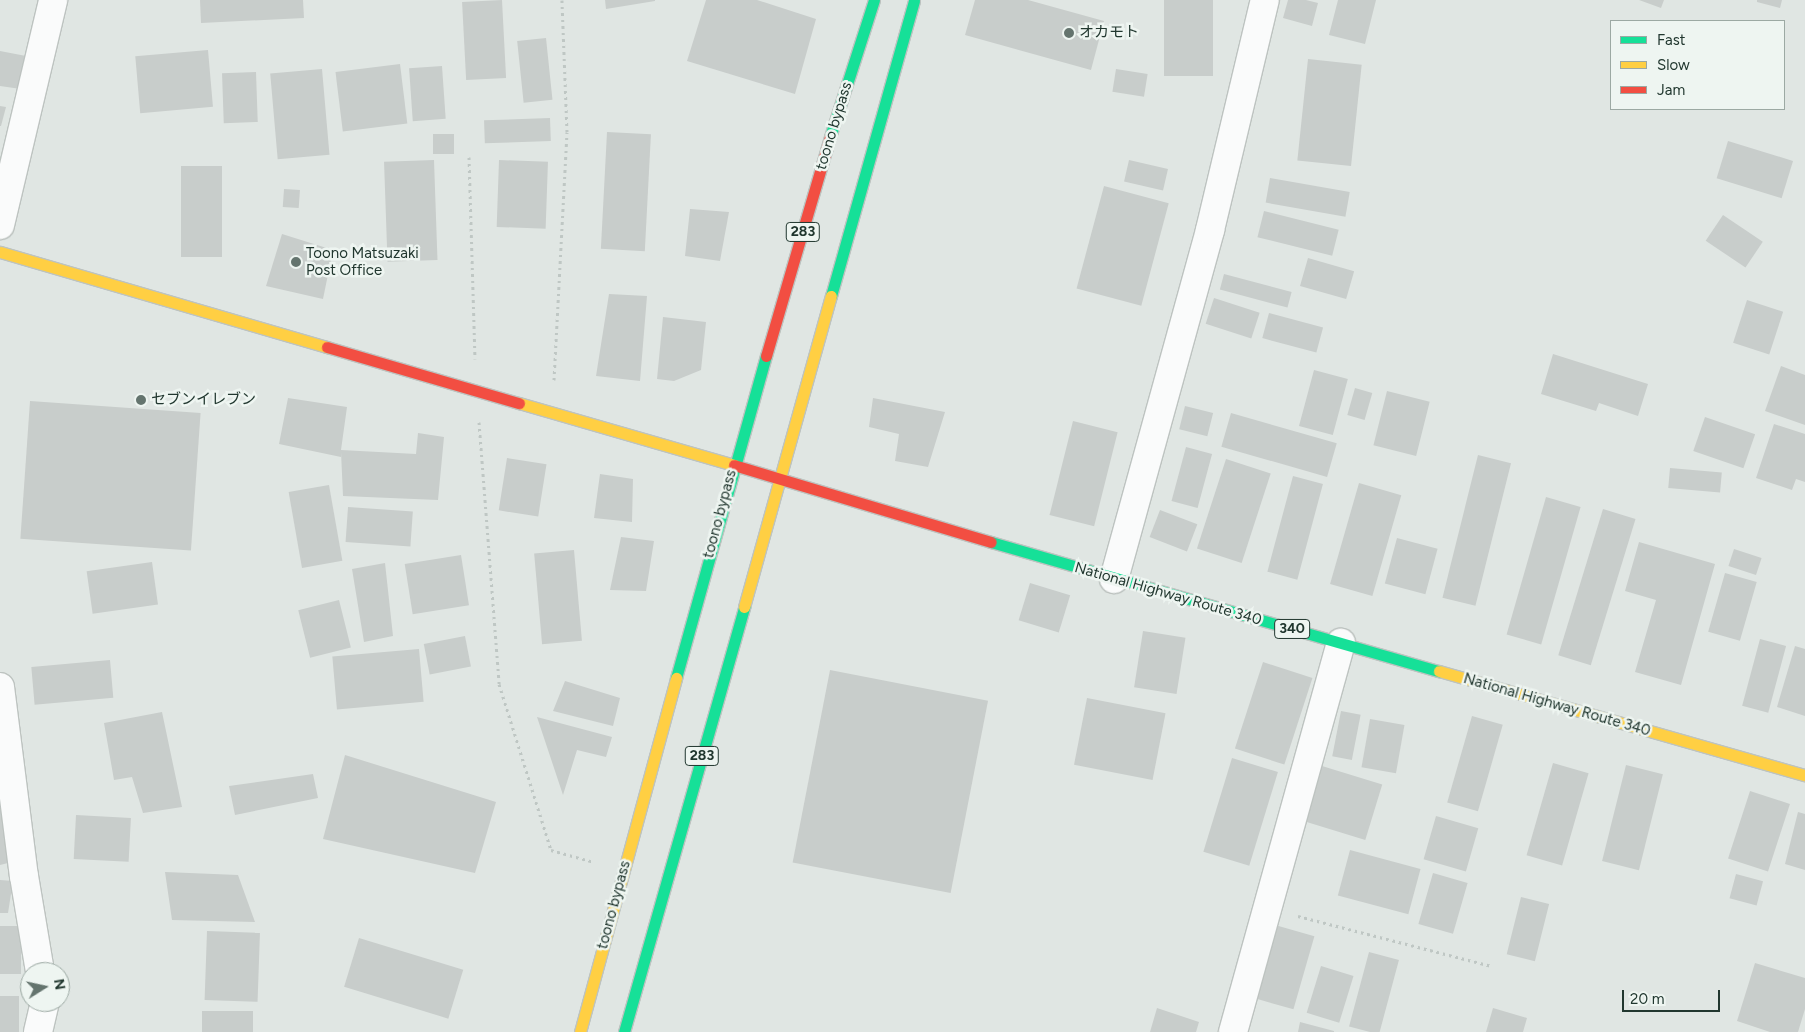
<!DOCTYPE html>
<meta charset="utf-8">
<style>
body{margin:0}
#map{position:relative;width:1805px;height:1032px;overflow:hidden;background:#e0e6e3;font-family:Figtree,"Noto Sans JP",sans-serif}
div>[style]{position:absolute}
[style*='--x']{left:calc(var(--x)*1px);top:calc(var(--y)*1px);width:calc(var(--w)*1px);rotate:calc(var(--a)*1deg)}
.building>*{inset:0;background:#c8cdcb;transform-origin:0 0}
.path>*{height:3px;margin-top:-1.5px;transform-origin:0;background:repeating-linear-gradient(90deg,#bfc7c4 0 2.5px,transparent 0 6.5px)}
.roads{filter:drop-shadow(1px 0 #bdc3c0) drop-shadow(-1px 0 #bdc3c0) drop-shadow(0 1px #bdc3c0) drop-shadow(0 -1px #bdc3c0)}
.street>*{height:28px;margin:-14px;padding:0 14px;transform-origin:14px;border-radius:14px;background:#fafbfb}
.fast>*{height:11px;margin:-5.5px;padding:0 5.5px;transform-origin:5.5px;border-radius:5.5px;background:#16e098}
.slow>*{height:11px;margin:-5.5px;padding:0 5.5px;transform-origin:5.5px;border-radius:5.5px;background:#ffcf43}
.jam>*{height:11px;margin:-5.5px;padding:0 5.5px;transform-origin:5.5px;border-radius:5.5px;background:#f24e42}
.dots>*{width:14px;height:14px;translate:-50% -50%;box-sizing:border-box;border:2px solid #eef5f1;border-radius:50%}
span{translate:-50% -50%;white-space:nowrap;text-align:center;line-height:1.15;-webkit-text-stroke:5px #eef5f1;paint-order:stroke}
.shield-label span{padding:1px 4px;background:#eef5f1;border:1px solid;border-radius:4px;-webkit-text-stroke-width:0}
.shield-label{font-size:14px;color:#21372f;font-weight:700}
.poi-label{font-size:15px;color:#21372f}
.left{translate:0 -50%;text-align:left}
.street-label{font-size:15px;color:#21372f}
.legend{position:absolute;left:1610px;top:20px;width:175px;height:90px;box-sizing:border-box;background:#eef5f1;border:1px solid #9ca9a3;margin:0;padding:6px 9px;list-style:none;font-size:15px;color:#21372f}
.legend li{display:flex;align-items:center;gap:10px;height:25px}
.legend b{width:25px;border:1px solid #9ca9a3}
.north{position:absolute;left:20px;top:962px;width:50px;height:50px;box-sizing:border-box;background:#eef5f1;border:1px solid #9ca9a3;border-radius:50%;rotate:80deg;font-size:14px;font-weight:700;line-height:20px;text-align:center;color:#21372f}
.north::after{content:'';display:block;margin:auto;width:18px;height:22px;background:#64746e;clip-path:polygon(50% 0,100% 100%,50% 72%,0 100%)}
.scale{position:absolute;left:1622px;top:990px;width:98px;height:22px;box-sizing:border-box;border:2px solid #21372f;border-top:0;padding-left:6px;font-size:15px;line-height:18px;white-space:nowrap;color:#21372f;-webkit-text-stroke:4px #eef5f1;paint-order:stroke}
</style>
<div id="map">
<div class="building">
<div style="clip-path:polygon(200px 0,303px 0,304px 18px,201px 23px)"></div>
<div style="left:502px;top:0;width:78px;height:40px;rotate:87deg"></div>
<div style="clip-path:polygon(605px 0,655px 0,655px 1px,606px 9px)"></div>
<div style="clip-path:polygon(706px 0,757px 0,816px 19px,795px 94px,687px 61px)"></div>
<div style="clip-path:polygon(975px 0,1028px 0,1104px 21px,1091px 70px,965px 35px)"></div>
<div style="left:1164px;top:0;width:49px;height:76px"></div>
<div style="clip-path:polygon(1288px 0,1306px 0,1318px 3px,1312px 26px,1283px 18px)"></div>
<div style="clip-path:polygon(1338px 0,1376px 0,1365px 44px,1329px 35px)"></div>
<div style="clip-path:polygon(1639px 0,1664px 0,1661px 8px)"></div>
<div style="clip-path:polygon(1757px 0,1782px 0,1780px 8px,1757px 2px)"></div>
<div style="left:546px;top:38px;width:62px;height:29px;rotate:84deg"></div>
<div style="left:208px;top:50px;width:57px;height:73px;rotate:85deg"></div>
<div style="clip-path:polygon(0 51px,26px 56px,21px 89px,0 86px)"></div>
<div style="left:1308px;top:59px;width:54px;height:102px;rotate:6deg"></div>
<div style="left:400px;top:64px;width:60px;height:65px;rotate:83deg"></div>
<div style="left:442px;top:66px;width:53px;height:33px;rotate:86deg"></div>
<div style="left:322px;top:69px;width:86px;height:52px;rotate:85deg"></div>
<div style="left:1116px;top:69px;width:32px;height:23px;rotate:9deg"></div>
<div style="left:256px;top:72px;width:50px;height:34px;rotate:88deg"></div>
<div style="clip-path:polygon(0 106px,6px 107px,1px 126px,0 126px)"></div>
<div style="left:550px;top:118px;width:23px;height:66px;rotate:88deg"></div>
<div style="left:607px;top:132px;width:44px;height:117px;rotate:3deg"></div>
<div style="left:433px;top:134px;width:21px;height:20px"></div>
<div style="left:1728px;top:141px;width:68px;height:39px;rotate:17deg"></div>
<div style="left:434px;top:160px;width:100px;height:50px;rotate:88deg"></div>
<div style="left:499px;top:160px;width:49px;height:67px;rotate:2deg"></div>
<div style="left:1129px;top:160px;width:40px;height:22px;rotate:13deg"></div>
<div style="left:181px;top:166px;width:41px;height:91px"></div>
<div style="left:1270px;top:178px;width:81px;height:25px;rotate:10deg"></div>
<div style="left:1104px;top:186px;width:67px;height:106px;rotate:15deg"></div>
<div style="left:284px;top:189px;width:16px;height:18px;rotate:4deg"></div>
<div style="clip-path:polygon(690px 209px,729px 212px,720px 261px,685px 256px)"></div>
<div style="left:1264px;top:211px;width:77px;height:27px;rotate:14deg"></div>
<div style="left:1723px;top:215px;width:48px;height:31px;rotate:34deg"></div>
<div style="clip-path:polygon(282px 234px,333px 250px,323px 299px,266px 286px)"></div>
<div style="left:1308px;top:258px;width:48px;height:29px;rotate:16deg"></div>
<div style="left:1224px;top:274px;width:70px;height:16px;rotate:15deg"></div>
<div style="clip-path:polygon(609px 294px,647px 296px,640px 381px,596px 376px)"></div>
<div style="left:1214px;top:298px;width:48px;height:27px;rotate:18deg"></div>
<div style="left:1747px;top:300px;width:38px;height:45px;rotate:18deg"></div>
<div style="left:1269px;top:313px;width:56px;height:26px;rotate:15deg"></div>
<div style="clip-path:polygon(663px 317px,706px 322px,701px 370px,674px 381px,657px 379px)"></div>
<div style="clip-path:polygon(1553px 354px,1648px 384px,1638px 416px,1599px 403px,1596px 411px,1541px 394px)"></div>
<div style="clip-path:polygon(1781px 366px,1805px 375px,1805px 425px,1765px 411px)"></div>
<div style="left:1314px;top:370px;width:35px;height:58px;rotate:15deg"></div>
<div style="left:1355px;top:388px;width:18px;height:28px;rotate:16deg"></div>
<div style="left:1387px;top:391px;width:44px;height:56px;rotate:14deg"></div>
<div style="clip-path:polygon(288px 398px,347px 407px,341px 450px,416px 454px,418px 433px,444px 437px,438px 500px,343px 496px,341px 452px,341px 457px,279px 444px)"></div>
<div style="clip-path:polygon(873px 398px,945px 412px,928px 467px,895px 461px,899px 434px,869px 427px)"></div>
<div style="left:30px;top:401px;width:171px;height:138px;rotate:4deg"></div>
<div style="left:1185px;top:406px;width:29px;height:24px;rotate:14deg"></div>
<div style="left:1231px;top:413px;width:110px;height:35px;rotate:16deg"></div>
<div style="left:1705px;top:417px;width:53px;height:36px;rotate:19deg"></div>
<div style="left:1073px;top:421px;width:46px;height:97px;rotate:14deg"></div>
<div style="clip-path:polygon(1774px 424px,1805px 434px,1805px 482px,1796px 479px,1792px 490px,1756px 478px)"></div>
<div style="left:1186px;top:447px;width:27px;height:56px;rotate:15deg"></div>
<div style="left:1478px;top:455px;width:34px;height:147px;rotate:14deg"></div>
<div style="left:507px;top:458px;width:40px;height:53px;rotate:9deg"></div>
<div style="left:1226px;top:459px;width:47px;height:94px;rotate:18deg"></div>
<div style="left:1670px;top:468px;width:52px;height:20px;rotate:5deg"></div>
<div style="clip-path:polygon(600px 474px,633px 479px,632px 522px,594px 518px)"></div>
<div style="left:1293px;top:476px;width:31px;height:99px;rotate:15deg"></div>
<div style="left:1359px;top:483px;width:44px;height:105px;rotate:16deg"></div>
<div style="left:329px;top:485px;width:77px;height:41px;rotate:80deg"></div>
<div style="left:1546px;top:497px;width:36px;height:143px;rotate:16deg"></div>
<div style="left:348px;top:507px;width:65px;height:35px;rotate:4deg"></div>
<div style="left:1603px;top:509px;width:34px;height:153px;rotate:17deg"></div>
<div style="left:1160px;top:510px;width:40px;height:29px;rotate:21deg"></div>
<div style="clip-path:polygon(621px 537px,654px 541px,646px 591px,610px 590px)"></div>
<div style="left:1397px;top:538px;width:42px;height:47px;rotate:15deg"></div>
<div style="clip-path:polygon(1639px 542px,1715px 564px,1681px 685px,1635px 672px,1656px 600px,1625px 591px)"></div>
<div style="left:1734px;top:549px;width:29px;height:18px;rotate:18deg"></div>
<div style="left:574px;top:550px;width:91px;height:40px;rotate:85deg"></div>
<div style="left:461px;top:555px;width:51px;height:57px;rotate:81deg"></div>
<div style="left:152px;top:562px;width:43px;height:66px;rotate:82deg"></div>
<div style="clip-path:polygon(385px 563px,393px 636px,364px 642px,352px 569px)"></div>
<div style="left:1725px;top:573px;width:33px;height:61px;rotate:16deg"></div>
<div style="left:1030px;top:583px;width:42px;height:39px;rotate:17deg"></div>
<div style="left:339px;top:600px;width:49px;height:42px;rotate:76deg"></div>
<div style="left:1143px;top:631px;width:43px;height:57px;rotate:9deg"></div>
<div style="left:465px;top:636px;width:31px;height:42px;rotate:79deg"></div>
<div style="left:1760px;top:639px;width:27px;height:69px;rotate:15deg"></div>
<div style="clip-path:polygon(1795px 646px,1805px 649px,1805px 716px,1777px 707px)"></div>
<div style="left:419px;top:649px;width:53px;height:87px;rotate:85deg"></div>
<div style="left:110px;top:660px;width:38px;height:79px;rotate:85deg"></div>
<div style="left:1263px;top:662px;width:52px;height:91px;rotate:18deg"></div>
<div style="left:830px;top:670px;width:161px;height:196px;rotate:11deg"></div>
<div style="clip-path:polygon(565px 681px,620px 698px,613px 726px,553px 711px)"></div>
<div style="left:1087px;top:698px;width:80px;height:68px;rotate:11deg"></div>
<div style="left:1341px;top:711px;width:20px;height:46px;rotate:11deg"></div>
<div style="clip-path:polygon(162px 712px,182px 807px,143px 813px,132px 777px,114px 780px,104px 723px)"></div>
<div style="left:1472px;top:716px;width:32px;height:90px;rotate:16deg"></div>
<div style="clip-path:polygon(537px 717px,612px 737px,606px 757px,577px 750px,563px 795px)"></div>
<div style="left:1370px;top:719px;width:35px;height:49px;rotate:10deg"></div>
<div style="clip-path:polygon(345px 755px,496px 802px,475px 873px,323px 839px)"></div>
<div style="left:1232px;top:758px;width:48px;height:98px;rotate:17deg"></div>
<div style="left:1553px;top:763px;width:37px;height:96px;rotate:16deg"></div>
<div style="left:1626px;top:765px;width:38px;height:99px;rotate:14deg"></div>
<div style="left:1322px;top:766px;width:63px;height:58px;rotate:17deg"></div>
<div style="clip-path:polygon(313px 774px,318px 798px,235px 815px,229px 786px)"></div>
<div style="left:1750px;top:791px;width:42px;height:71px;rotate:18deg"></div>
<div style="clip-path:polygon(0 799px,12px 862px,0 865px)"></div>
<div style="clip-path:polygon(1798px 812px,1805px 814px,1805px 870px,1785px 864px)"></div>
<div style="left:76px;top:815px;width:55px;height:44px;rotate:3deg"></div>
<div style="left:1436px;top:816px;width:44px;height:45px;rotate:16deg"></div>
<div style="left:1350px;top:850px;width:73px;height:47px;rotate:15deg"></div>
<div style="clip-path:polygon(165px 872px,238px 875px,255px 922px,172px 920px)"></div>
<div style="left:1433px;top:873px;width:36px;height:53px;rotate:16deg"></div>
<div style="left:1736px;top:874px;width:28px;height:25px;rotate:15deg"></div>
<div style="clip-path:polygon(0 880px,13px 881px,8px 913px,0 913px)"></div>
<div style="left:1521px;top:897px;width:29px;height:59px;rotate:14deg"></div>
<div style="left:1275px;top:925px;width:41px;height:76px;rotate:16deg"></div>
<div style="left:0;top:926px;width:21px;height:48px"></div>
<div style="left:207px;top:931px;width:53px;height:69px;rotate:2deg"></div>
<div style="left:359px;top:938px;width:109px;height:51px;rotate:17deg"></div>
<div style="left:1369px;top:952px;width:31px;height:77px;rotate:15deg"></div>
<div style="clip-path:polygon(1755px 963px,1805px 978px,1805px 1009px,1798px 1032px,1770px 1032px,1737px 1021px)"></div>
<div style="left:1321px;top:966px;width:34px;height:49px;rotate:17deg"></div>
<div style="left:0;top:996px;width:19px;height:36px"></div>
<div style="clip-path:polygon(1157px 1008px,1199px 1022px,1196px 1032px,1150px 1032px)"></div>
<div style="clip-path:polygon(1493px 1008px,1527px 1018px,1523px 1032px,1486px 1032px)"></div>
<div style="left:253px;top:1011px;width:21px;height:51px;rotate:90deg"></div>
<div style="clip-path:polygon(1300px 1022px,1334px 1031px,1334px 1032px,1298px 1032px)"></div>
</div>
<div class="path">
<div style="--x:469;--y:157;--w:202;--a:88.3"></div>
<div style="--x:554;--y:380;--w:248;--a:-87"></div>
<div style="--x:567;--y:132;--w:132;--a:-92.2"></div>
<div style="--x:479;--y:422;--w:263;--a:85.6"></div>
<div style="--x:499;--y:684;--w:174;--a:72.6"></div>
<div style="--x:551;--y:850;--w:45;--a:15.6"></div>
<div style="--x:1298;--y:916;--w:199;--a:14.5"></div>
</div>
<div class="roads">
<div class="street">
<div style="--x:0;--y:225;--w:231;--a:-76.7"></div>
<div style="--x:1114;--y:579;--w:362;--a:-74.6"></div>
<div style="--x:1210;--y:230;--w:236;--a:-76.6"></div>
<div style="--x:0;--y:687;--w:191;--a:82.8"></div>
<div style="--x:24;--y:876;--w:97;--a:80.5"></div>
<div style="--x:38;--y:1032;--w:31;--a:-77"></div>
<div style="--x:1233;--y:1032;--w:404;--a:-74.5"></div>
</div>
<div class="fast">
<div style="--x:830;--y:137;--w:144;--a:-72.2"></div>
<div style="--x:831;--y:296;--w:307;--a:-74.3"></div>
<div style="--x:991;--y:542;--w:466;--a:16.1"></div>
<div style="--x:676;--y:678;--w:334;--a:-74.4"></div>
<div style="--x:624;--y:1032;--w:442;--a:-74.2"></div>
</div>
<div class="slow">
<div style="--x:0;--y:252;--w:341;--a:16.2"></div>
<div style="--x:519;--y:403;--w:224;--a:16.1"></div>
<div style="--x:744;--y:607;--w:323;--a:-74.4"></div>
<div style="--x:1439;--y:671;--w:380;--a:15.9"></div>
<div style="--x:580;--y:1032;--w:367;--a:-74.8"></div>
</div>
<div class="jam">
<div style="--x:327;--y:347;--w:200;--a:16.3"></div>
<div style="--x:766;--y:356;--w:228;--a:-73.7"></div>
<div style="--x:734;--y:465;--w:268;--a:16.7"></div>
</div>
</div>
<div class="dots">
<div style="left:1069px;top:33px;background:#64746e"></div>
<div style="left:296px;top:262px;background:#64746e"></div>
<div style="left:141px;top:400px;background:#64746e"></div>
</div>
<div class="shield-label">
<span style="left:803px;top:232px">283</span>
<span style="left:1292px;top:629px">340</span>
<span style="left:702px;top:756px">283</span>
</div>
<div class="poi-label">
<span class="left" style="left:1079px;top:33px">オカモト</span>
<span class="left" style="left:306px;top:262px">Toono Matsuzaki<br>Post Office</span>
<span class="left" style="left:151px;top:400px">セブンイレブン</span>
</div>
<div class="street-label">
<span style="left:834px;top:126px;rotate:-73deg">toono bypass</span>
<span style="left:720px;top:514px;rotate:-75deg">toono bypass</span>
<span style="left:1168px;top:594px;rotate:16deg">National Highway Route 340</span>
<span style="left:1557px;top:705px;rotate:16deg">National Highway Route 340</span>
<span style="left:614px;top:905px;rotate:-75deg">toono bypass</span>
</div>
<ul class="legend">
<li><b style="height:6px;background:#16e098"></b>Fast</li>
<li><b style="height:6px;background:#ffcf43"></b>Slow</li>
<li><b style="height:6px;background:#f24e42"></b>Jam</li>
</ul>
<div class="north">N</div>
<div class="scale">20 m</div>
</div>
